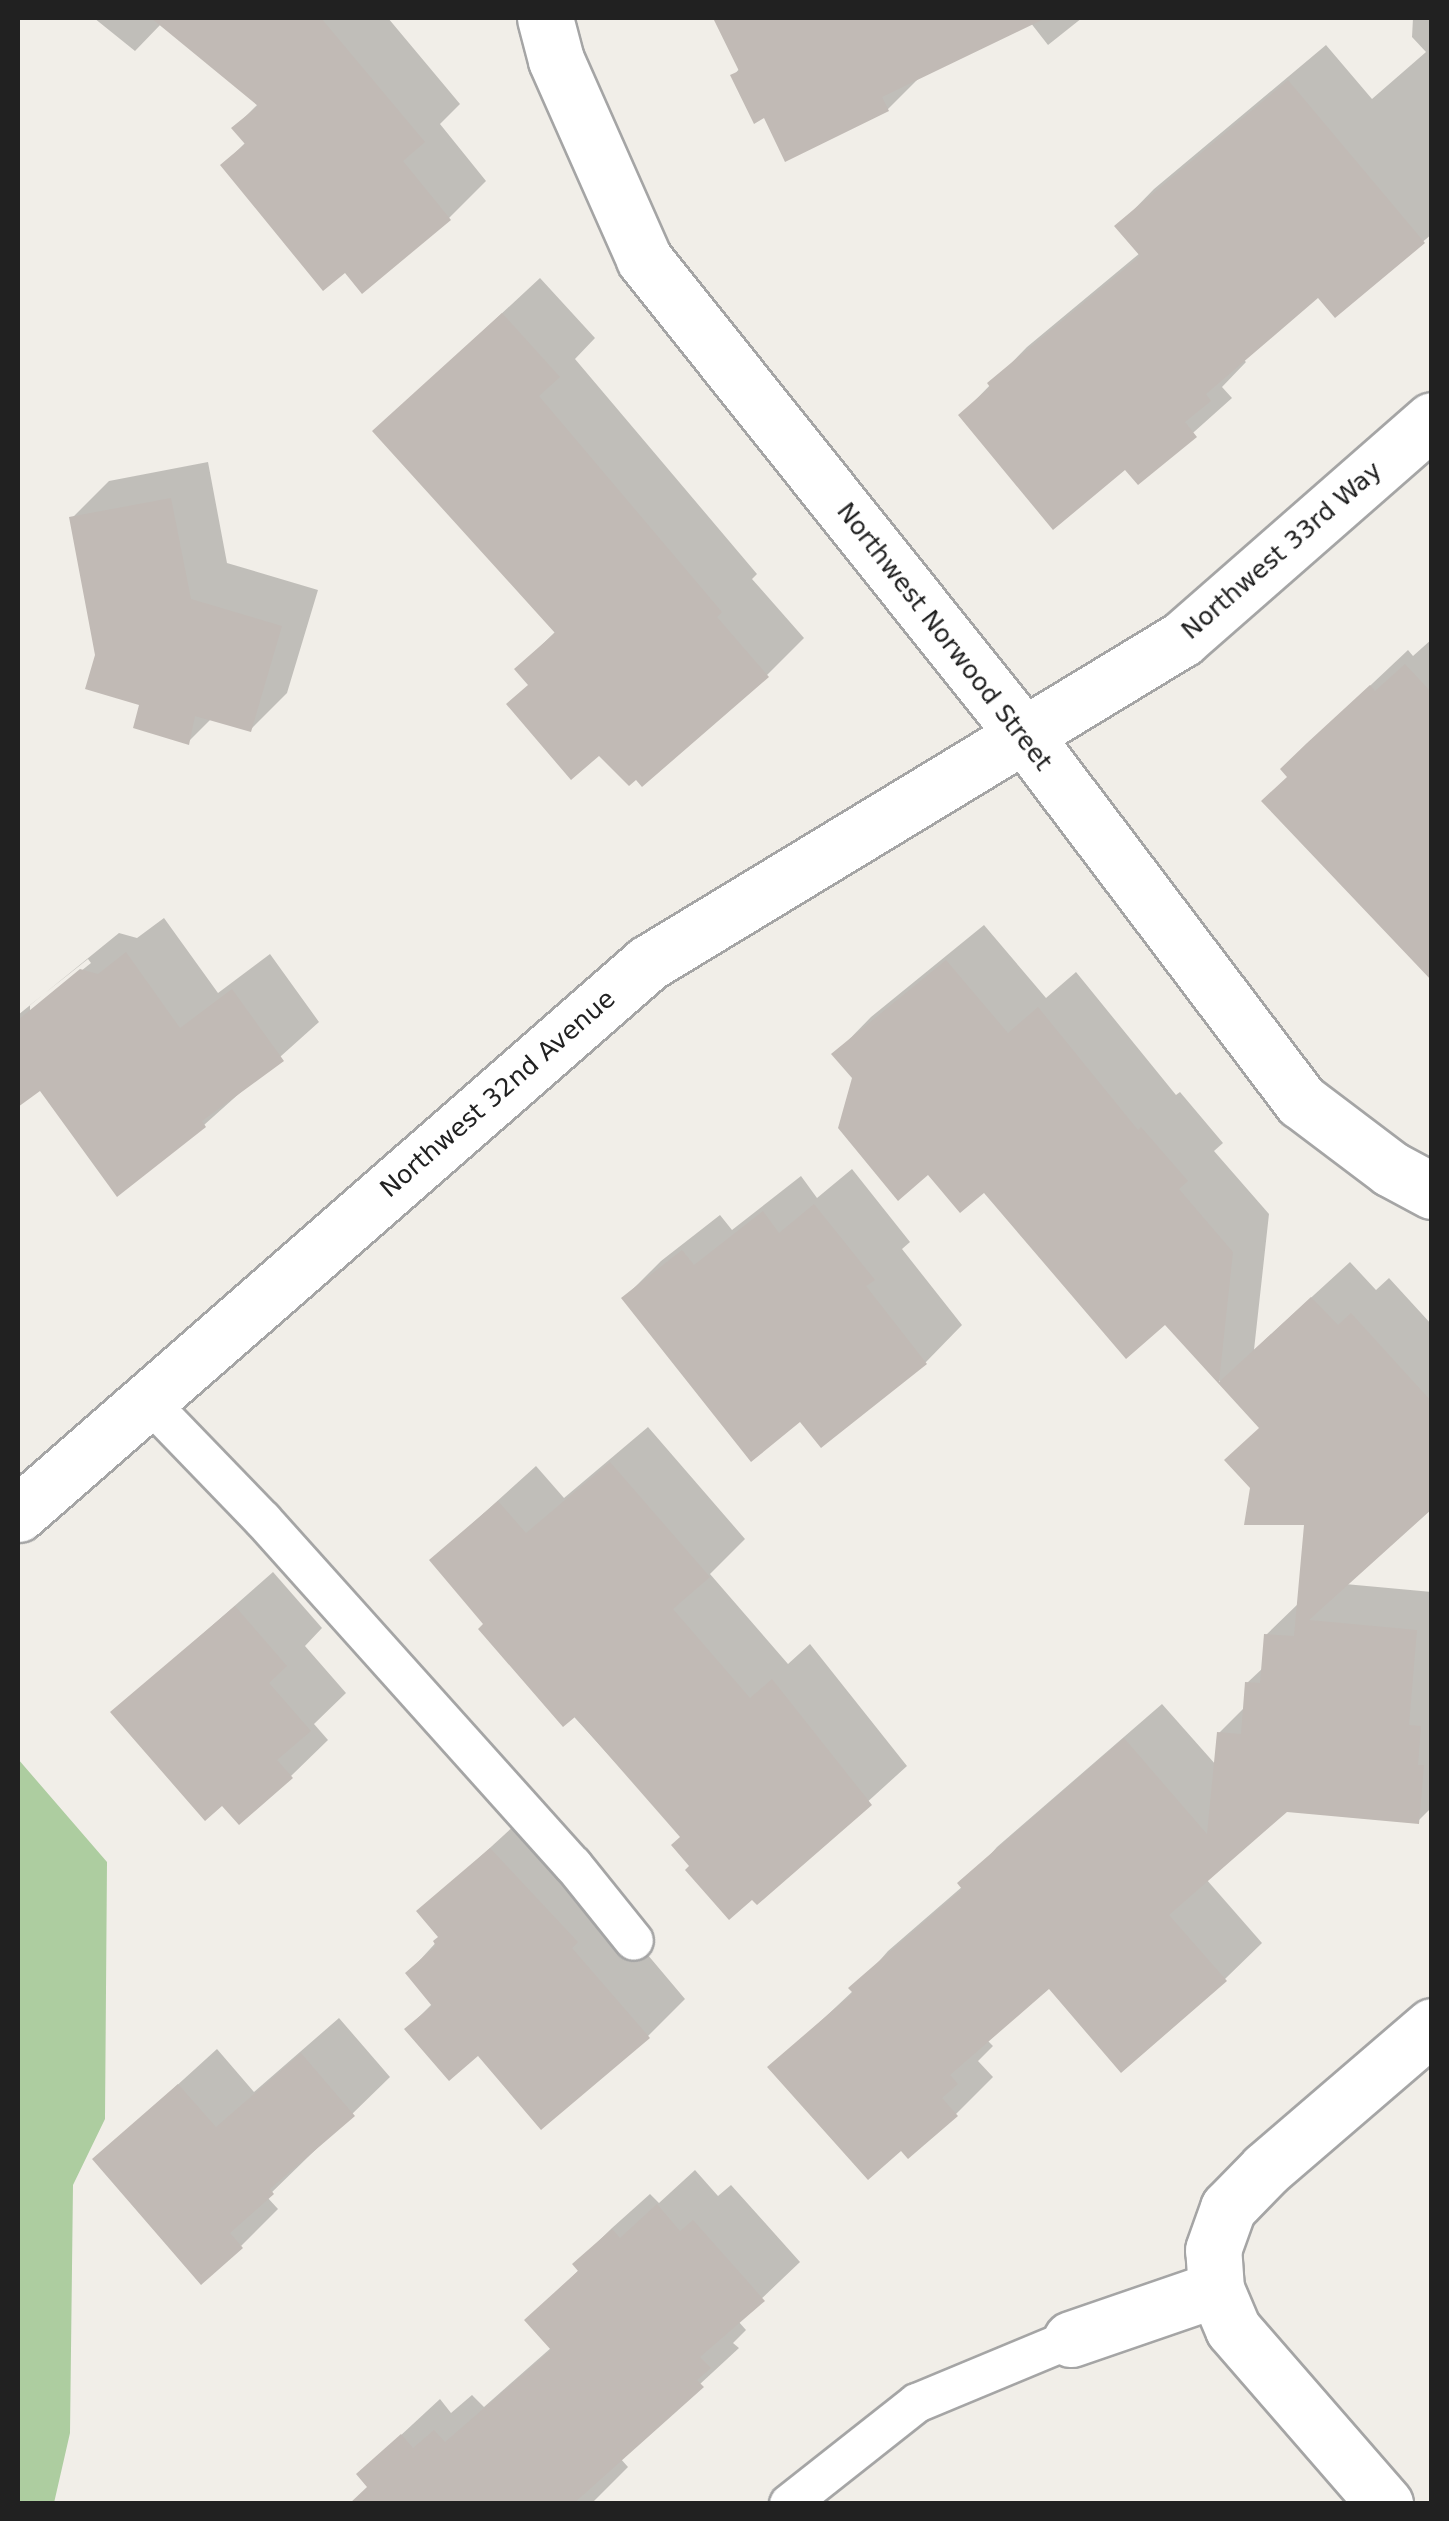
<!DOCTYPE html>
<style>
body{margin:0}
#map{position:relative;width:1449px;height:2521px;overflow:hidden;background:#f1eee8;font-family:"DejaVu Sans",sans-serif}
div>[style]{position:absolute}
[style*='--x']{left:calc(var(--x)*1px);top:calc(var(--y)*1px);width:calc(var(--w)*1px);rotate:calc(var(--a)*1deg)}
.forest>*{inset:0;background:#adcda0}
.shadow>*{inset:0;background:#0003}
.building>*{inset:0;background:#c1bab5}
.roads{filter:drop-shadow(2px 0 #a5a5a5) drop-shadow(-2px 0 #a5a5a5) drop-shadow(0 2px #a5a5a5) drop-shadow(0 -2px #a5a5a5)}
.lane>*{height:38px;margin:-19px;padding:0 19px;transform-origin:19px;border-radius:19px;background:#fff}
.street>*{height:55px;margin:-27.5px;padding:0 27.5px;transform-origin:27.5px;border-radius:27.5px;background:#fff}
span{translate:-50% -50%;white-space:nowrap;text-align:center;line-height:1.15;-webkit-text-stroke:10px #fff;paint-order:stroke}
.street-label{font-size:25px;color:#212121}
.frame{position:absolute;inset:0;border:20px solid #212121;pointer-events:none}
</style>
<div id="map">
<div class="forest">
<div style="clip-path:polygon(18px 1759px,107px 1862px,105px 2119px,73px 2185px,70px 2433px,54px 2503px,18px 2503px)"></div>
</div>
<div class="shadow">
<div style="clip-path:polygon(94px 18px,388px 18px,460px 104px,440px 124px,486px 181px,449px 218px,345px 270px,223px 165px,246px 142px,234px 128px,259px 103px,162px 23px,135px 51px)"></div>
<div style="clip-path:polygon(716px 18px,1082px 18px,1048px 45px,1030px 22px,922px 75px,888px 109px,765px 115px,733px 76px,740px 68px)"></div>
<div style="clip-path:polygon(1413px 18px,1432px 18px,1432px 234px,1335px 315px,1318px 294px,1243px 359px,1246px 362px,1222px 387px,1232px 398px,1138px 482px,1126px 467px,961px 415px,1027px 347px,1140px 253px,1118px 226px,1154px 189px,1326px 45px,1372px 99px,1426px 52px,1412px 37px)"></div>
<div style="clip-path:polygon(540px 278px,595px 338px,575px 359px,757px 574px,752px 579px,804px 638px,767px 675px,530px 684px,517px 669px,556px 631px,375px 431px)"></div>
<div style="clip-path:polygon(208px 462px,227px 563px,318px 590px,287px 693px,250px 730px,212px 718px,188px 742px,143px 703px,98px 655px,72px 518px,109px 481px)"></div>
<div style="clip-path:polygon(1432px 639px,1432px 977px,1290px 776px,1321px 732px,1408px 650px,1413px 656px)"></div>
<div style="clip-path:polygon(evenodd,164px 918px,218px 993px,270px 954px,319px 1022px,204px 1125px,41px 1088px,33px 1094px,18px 1073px,18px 1015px,119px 933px,137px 938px,164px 918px,88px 959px,91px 963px,30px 1012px,30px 1005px,88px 959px)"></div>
<div style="clip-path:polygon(984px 925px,1046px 998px,1076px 972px,1176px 1095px,1180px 1092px,1223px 1143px,1214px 1151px,1269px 1214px,1254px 1350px,1350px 1262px,1376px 1290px,1389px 1278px,1432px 1325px,1432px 1506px,1345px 1584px,1432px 1592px,1432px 1807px,1418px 1821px,1286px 1810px,1206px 1879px,1262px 1943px,1225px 1979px,1049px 1986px,987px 2040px,993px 2046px,978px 2061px,993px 2077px,956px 2114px,901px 2148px,771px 2068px,854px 1990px,888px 1951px,963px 1886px,997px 1847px,1162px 1704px,1216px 1765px,1219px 1733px,1246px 1706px,1247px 1683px,1264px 1667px,1266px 1635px,1300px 1602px,1307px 1523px,1261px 1426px,1165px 1322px,984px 1189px,854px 1078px,835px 1054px,871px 1017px)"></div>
<div style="clip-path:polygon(852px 1169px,910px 1242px,902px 1249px,962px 1325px,926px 1362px,821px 1445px,801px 1418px,624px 1298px,661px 1261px,720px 1215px,732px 1230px,801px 1176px,817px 1198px)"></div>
<div style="clip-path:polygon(648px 1427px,745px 1539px,710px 1574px,788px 1664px,810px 1644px,907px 1766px,757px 1902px,693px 1866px,682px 1836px,432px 1560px,536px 1466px,564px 1498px)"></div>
<div style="clip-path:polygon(273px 1572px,322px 1628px,305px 1646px,346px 1693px,314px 1724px,328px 1740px,291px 1776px,223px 1803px,114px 1712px)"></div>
<div style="clip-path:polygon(528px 1813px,685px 1999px,648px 2036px,407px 2029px,433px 2003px,408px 1973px,441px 1937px,420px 1912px)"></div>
<div style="clip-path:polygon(339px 2018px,390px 2077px,267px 2197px,278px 2209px,241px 2246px,96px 2159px,217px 2049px,254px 2092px)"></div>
<div style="clip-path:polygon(695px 2170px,718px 2196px,731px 2185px,800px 2262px,738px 2321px,746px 2330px,733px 2343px,739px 2348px,620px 2458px,628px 2467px,591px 2504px,385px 2504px,359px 2474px,440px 2399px,451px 2413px,472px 2395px,484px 2407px,552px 2347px,527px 2320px,580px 2269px,575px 2264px,612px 2228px,650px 2194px,659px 2203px)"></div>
</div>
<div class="building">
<div style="clip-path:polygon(151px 18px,321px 18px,425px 142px,403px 161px,451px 220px,362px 294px,345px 273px,323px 291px,220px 165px,245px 144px,231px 128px,258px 106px)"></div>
<div style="clip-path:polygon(713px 18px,1046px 18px,882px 97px,889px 111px,785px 162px,764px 118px,754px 124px,730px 75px,739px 71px)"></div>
<div style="clip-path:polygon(1288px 80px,1425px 243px,1335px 318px,1318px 298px,1206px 394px,1211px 401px,1185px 422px,1197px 437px,1138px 485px,1125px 470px,1053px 530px,958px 415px,990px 387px,987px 383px,1140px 256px,1114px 226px)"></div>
<div style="clip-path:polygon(502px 313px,560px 377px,539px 396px,722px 612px,717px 617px,769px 677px,642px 787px,636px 780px,629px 786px,599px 756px,571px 780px,506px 704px,528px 685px,514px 669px,555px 633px,372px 431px)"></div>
<div style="clip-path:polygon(171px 498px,191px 599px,282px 626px,251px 732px,195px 716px,189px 745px,133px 728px,139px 705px,85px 689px,95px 655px,69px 517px)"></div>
<div style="clip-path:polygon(1405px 664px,1432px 693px,1432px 981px,1261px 801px,1287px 777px,1280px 769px,1307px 743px,1370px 685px,1375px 691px)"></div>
<div style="clip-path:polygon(126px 952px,180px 1028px,232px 989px,284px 1061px,202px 1121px,206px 1127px,117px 1197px,40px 1091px,18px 1107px,18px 1020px,80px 969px,98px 974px)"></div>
<div style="clip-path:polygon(946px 960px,1008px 1033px,1038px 1007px,1138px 1130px,1141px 1127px,1188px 1181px,1179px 1189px,1233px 1252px,1219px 1382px,1311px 1297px,1338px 1325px,1351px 1313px,1432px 1402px,1432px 1509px,1309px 1620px,1417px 1630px,1409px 1725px,1421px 1726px,1418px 1765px,1424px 1765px,1419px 1824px,1287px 1812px,1169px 1915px,1227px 1981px,1121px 2073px,1049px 1989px,950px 2075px,958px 2084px,942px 2098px,958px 2116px,908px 2159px,901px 2151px,868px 2180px,767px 2067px,853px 1993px,848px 1988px,962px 1889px,957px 1883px,1124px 1738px,1207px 1834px,1217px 1732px,1241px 1734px,1245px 1682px,1260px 1683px,1264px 1634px,1294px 1636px,1304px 1525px,1244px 1525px,1250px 1488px,1224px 1460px,1259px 1428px,1165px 1325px,1126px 1359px,984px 1193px,960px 1213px,928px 1175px,898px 1201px,838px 1128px,852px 1078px,831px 1054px)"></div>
<div style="clip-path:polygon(814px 1204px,875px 1280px,866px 1286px,927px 1364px,821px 1448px,800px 1422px,751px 1462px,621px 1298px,682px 1250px,694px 1265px,763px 1211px,779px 1233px)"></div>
<div style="clip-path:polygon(610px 1462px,710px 1577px,673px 1609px,750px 1698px,772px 1679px,872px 1805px,757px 1905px,752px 1900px,729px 1920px,685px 1870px,689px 1866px,671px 1845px,680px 1837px,575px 1717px,563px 1727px,478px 1629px,483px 1624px,429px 1560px,498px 1501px,526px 1533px)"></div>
<div style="clip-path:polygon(235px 1606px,287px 1666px,269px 1683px,311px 1731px,277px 1760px,293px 1778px,239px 1825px,222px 1806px,205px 1821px,110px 1712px)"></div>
<div style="clip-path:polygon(490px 1848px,578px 1942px,572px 1948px,650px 2038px,541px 2130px,478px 2056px,449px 2081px,404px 2029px,432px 2006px,405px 1973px,436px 1946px,433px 1941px,438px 1937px,416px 1911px)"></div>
<div style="clip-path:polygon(301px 2053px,355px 2116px,270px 2189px,274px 2194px,230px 2233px,243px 2248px,201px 2285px,92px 2159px,178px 2084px,216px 2127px)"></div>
<div style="clip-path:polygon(657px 2204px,680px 2231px,693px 2220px,765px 2301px,700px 2357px,711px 2368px,697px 2380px,704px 2387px,573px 2504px,349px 2504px,367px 2487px,356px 2474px,401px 2434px,413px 2448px,434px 2430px,445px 2442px,551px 2350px,524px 2320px,578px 2271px,572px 2264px,612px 2229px,620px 2238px)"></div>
</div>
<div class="roads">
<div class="lane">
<div style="--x:148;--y:1401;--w:165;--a:46"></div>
<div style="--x:263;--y:1520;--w:464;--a:48.1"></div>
<div style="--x:573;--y:1865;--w:97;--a:51.2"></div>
<div style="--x:789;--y:2504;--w:163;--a:-38.3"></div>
<div style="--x:917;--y:2403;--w:167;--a:-22.6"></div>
</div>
<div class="street">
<div style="--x:545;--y:18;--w:43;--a:75.3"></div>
<div style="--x:556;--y:60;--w:218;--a:66.1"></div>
<div style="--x:644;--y:259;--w:609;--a:51.4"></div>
<div style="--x:1024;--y:735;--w:459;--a:52.9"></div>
<div style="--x:1301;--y:1101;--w:113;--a:37.1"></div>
<div style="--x:1391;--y:1169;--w:47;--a:28.2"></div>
<div style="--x:18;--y:1514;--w:837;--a:-41.17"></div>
<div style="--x:648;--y:963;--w:625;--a:-31.25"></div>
<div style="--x:1182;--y:639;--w:332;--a:-41.2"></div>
<div style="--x:1216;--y:2289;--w:43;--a:67"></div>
<div style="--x:1233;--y:2329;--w:232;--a:49"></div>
<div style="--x:1071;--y:2339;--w:153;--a:-19"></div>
<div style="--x:1216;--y:2289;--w:39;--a:-94"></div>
<div style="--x:1213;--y:2250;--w:45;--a:-70.3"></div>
<div style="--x:1228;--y:2208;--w:54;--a:-45.7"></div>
<div style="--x:1266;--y:2169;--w:219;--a:-40.7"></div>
</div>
</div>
<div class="street-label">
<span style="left:1282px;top:551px;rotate:-41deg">Northwest 33rd Way</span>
<span style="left:944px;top:637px;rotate:52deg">Northwest Norwood Street</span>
<span style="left:498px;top:1094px;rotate:-41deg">Northwest 32nd Avenue</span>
</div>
<div class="frame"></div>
</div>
